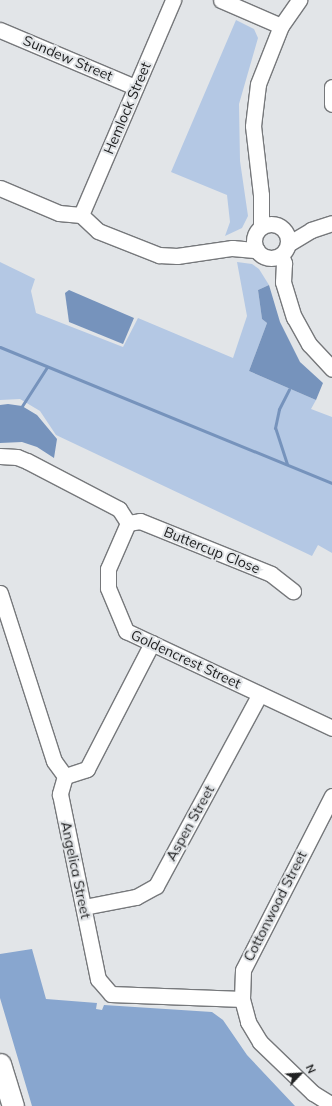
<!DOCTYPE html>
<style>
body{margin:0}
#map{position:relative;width:332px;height:1106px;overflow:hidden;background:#e2e5e8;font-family:Mulish,sans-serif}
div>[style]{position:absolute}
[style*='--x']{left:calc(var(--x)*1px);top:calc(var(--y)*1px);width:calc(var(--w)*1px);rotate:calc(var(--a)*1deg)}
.green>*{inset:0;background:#b4c8e4}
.forest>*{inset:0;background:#88a6cf}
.water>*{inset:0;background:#7693bc}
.stream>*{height:3px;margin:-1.5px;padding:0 1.5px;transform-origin:1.5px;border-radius:1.5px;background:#7693bc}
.roads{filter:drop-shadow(1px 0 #76787b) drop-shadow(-1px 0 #76787b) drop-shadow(0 1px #76787b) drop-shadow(0 -1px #76787b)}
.minor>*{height:15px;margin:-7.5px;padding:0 7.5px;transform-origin:7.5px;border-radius:7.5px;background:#fff}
.minor>.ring{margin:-7.5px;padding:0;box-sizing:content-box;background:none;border:15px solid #fff;border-radius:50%}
.highway>*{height:21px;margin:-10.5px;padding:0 10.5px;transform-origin:10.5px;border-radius:10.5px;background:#fff}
span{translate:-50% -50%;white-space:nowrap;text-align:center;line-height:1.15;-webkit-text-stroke:4px #e2e5e8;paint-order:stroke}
.street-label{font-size:14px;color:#202122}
.north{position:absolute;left:280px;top:1054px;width:40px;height:40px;-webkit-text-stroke:3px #e2e5e8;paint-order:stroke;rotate:65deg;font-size:11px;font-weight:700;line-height:16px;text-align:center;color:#202122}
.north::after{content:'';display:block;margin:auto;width:14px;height:18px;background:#202122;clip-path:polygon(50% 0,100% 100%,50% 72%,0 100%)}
</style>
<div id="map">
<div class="green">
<div style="clip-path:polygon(236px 20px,254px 29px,258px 38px,239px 104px,240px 161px,248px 216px,242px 228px,225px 236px,230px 222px,227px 195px,171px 172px)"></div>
<div style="clip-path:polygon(0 262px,35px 279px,31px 291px,36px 313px,123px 347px,138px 318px,233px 358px,247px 316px,237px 262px,252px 264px,259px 269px,269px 285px,258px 290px,262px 319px,267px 323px,249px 371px,316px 400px,311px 409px,332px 417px,332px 553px,318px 545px,312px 556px,56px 435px,40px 411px,20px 399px,0 400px)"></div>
</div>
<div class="forest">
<div style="clip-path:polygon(32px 949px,46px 999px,97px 1003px,96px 1009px,102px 1010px,104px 1005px,212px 1012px,223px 1020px,247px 1055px,295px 1106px,32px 1106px,0 998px,0 954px)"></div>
</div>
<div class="water">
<div style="clip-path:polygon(269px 285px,280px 322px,300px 362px,323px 383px,316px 400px,249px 371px,267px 323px,262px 319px,258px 290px)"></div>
<div style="clip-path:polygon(69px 290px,134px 318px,123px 344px,69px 322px,65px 293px)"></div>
<div style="clip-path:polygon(8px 404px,22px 406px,37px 415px,57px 439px,54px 458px,37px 447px,22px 442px,0 443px,0 405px)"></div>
</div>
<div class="stream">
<div style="--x:0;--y:347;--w:359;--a:22.3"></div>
<div style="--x:22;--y:406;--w:46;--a:-57.3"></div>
<div style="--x:287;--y:464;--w:38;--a:-108"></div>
<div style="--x:275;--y:428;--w:19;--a:-78"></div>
<div style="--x:279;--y:409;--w:22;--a:-63"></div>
</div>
<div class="roads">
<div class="minor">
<div style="--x:221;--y:0;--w:65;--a:23.4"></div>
<div style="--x:0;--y:30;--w:147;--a:22.9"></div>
<div style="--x:332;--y:87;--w:17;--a:90"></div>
<div style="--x:0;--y:188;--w:64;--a:23"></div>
<div style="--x:59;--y:213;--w:22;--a:5"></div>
<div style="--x:81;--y:215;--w:23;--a:43"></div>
<div style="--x:98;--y:231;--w:66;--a:21.5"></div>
<div style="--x:159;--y:255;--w:18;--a:3"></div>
<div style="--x:177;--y:256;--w:56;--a:-8.3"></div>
<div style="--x:232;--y:248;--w:25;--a:5"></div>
<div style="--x:81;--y:215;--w:234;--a:-66.8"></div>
<div class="ring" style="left:254px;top:224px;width:19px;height:19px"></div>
<div style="--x:261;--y:227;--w:32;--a:-90"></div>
<div style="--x:261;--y:195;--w:69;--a:-96.6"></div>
<div style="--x:253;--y:126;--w:42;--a:-83.2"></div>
<div style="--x:258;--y:84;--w:62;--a:-68.4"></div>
<div style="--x:281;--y:26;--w:32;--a:-55"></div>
<div style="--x:288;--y:244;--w:27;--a:-31"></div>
<div style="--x:311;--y:230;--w:22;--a:-18"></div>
<div style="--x:281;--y:255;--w:9;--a:69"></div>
<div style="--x:284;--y:263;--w:19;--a:93"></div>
<div style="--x:283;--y:282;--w:37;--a:73"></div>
<div style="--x:294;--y:317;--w:31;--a:61"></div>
<div style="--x:309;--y:344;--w:34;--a:47"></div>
<div style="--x:0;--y:456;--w:17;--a:3"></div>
<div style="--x:17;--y:457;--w:11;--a:22"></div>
<div style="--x:27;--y:461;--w:104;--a:27.6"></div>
<div style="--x:119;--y:509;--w:17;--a:57"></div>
<div style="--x:128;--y:523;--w:50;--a:113.5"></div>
<div style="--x:108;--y:569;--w:19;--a:90"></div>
<div style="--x:108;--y:588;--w:47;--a:67.3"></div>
<div style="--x:126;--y:631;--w:228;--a:25.2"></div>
<div style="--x:128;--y:523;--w:12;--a:-9"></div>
<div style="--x:140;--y:521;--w:141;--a:22"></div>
<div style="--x:271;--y:574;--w:28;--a:38"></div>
<div style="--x:0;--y:593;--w:176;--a:72.2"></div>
<div style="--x:54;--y:761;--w:19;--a:54"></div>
<div style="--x:152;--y:643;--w:142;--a:117.3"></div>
<div style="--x:87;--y:769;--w:23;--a:162"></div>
<div style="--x:65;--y:776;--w:19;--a:106"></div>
<div style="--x:60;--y:794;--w:189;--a:78.4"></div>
<div style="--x:98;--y:979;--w:20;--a:49"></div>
<div style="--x:111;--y:994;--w:131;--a:2.2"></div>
<div style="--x:332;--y:796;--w:195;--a:117.1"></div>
<div style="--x:243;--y:970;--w:29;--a:92"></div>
<div style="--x:242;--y:999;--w:24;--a:75"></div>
<div style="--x:248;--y:1022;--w:23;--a:59"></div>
<div style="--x:260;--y:1042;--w:74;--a:43.9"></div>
<div style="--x:313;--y:1093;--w:22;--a:32"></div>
<div style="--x:84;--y:907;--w:53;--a:-10.9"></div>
<div style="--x:136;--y:897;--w:23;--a:-29"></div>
<div style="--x:156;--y:886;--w:218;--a:-61.6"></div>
</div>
<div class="highway">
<div style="--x:0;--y:1064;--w:44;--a:72.8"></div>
</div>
</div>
<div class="street-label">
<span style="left:68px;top:58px;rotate:23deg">Sundew Street</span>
<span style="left:127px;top:108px;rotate:-67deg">Hemlock Street</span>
<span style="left:212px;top:550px;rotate:22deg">Buttercup Close</span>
<span style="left:186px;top:659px;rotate:25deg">Goldencrest Street</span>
<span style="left:190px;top:823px;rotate:-61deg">Aspen Street</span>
<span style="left:76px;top:870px;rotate:78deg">Angelica Street</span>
<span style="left:275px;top:906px;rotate:-63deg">Cottonwood Street</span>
</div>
<div class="north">N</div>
</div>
